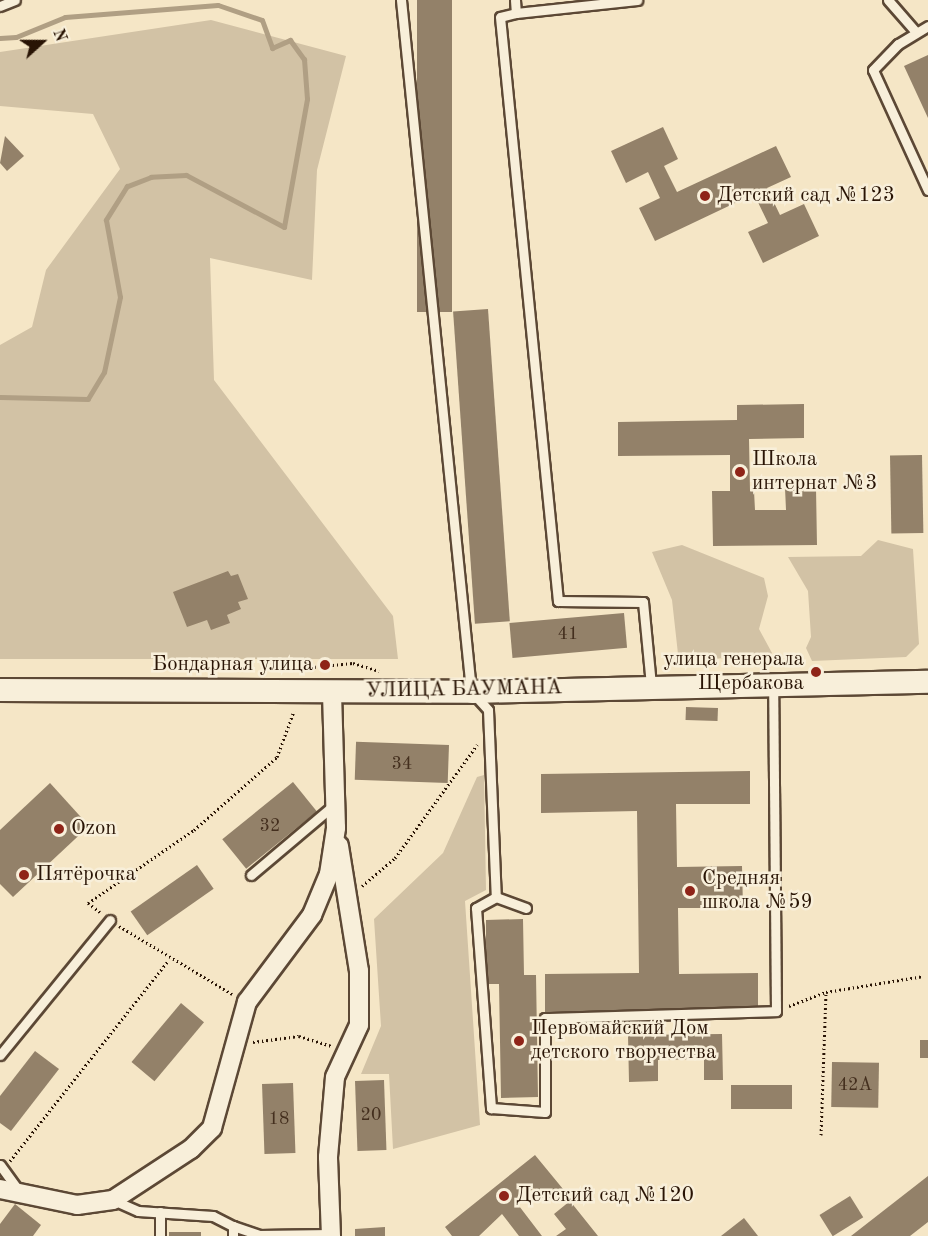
<!DOCTYPE html>
<meta charset="utf-8">
<style>
body{margin:0}
#map{position:relative;width:928px;height:1236px;overflow:hidden;background:#f5e6c6;font-family:"Old Standard TT",serif}
div>[style]{position:absolute}
[style*='--x']{left:calc(var(--x)*1px);top:calc(var(--y)*1px);width:calc(var(--w)*1px);rotate:calc(var(--a)*1deg)}
.green>*{inset:0;background:#d2c2a5}
.stream>*{height:5px;margin:-2.5px;padding:0 2.5px;transform-origin:2.5px;border-radius:2.5px;background:#b09f84}
.building>*{inset:0;background:#938169;transform-origin:0 0}
.path>*{height:3px;margin-top:-1.5px;transform-origin:0;background:repeating-linear-gradient(90deg,#291405 0 1.5px,transparent 0 4.5px)}
.roads{filter:drop-shadow(2px 0 #5c4835) drop-shadow(-2px 0 #5c4835) drop-shadow(0 2px #5c4835) drop-shadow(0 -2px #5c4835)}
.service>*{height:9px;margin:-4.5px;padding:0 4.5px;transform-origin:4.5px;border-radius:4.5px;background:#f8efda}
.minor>*{height:18px;margin:-9px;padding:0 9px;transform-origin:9px;border-radius:9px;background:#f8efda}
.tertiary>*{height:22px;margin:-11px;padding:0 11px;transform-origin:11px;border-radius:11px;background:#f8efda}
.dots>*{width:16px;height:16px;translate:-50% -50%;box-sizing:border-box;border:3px solid #f8efda;border-radius:50%}
span{translate:-50% -50%;white-space:nowrap;text-align:center;line-height:1.15;-webkit-text-stroke:5px #f8efda;paint-order:stroke}
.number-label{font-size:18px;color:#442f1e}
.number-label span{-webkit-text-stroke-width:0}
.poi-label{font-size:21px;color:#291405}
.left{translate:0 -50%;text-align:left}
.right{translate:-100% -50%;text-align:right}
.street-label{font-size:21px;color:#291405}
.north{position:absolute;left:12px;top:12px;width:60px;height:60px;-webkit-text-stroke:4px #f8efda;paint-order:stroke;rotate:69deg;font-size:16px;font-weight:700;line-height:24px;text-align:center;color:#291405}
.north::after{content:'';display:block;margin:auto;width:21px;height:27px;background:#291405;clip-path:polygon(50% 0,100% 100%,50% 72%,0 100%)}
</style>
<div id="map">
<div class="green">
<div style="clip-path:polygon(211px 20px,346px 56px,317px 170px,312px 280px,210px 258px,214px 380px,393px 616px,398px 659px,0 659px,0 345px,32px 327px,46px 270px,120px 169px,93px 114px,0 106px,0 52px)"></div>
<div style="clip-path:polygon(878px 540px,913px 549px,919px 644px,906px 657px,812px 661px,806px 648px,811px 637px,808px 591px,788px 557px,861px 556px)"></div>
<div style="clip-path:polygon(682px 545px,764px 578px,768px 596px,759px 629px,772px 653px,764px 662px,732px 657px,679px 663px,672px 600px,652px 552px)"></div>
<div style="clip-path:polygon(484px 775px,486px 890px,465px 901px,480px 1125px,393px 1149px,389px 1074px,361px 1074px,381px 1026px,374px 919px,443px 853px,477px 777px)"></div>
</div>
<div class="stream">
<div style="--x:0;--y:38;--w:16;--a:-4"></div>
<div style="--x:16;--y:37;--w:53;--a:-22.2"></div>
<div style="--x:65;--y:17;--w:153;--a:-4.5"></div>
<div style="--x:218;--y:5;--w:46;--a:18.8"></div>
<div style="--x:262;--y:20;--w:30;--a:70"></div>
<div style="--x:272;--y:48;--w:20;--a:-24"></div>
<div style="--x:290;--y:40;--w:24;--a:54"></div>
<div style="--x:304;--y:59;--w:40;--a:85.7"></div>
<div style="--x:307;--y:99;--w:130;--a:100.2"></div>
<div style="--x:284;--y:227;--w:111;--a:-152"></div>
<div style="--x:186;--y:175;--w:35;--a:177"></div>
<div style="--x:151;--y:177;--w:26;--a:159"></div>
<div style="--x:127;--y:186;--w:40;--a:122"></div>
<div style="--x:106;--y:220;--w:78;--a:79.7"></div>
<div style="--x:120;--y:297;--w:77;--a:102"></div>
<div style="--x:104;--y:372;--w:31;--a:121"></div>
<div style="--x:88;--y:399;--w:88;--a:-178.7"></div>
</div>
<div class="building">
<div style="left:417px;top:0;width:35px;height:312px"></div>
<div style="clip-path:polygon(928px 55px,928px 118px,904px 66px)"></div>
<div style="clip-path:polygon(663px 127px,678px 159px,664px 166px,677px 192px,776px 146px,791px 177px,767px 188px,780px 215px,804px 204px,819px 236px,763px 263px,748px 232px,768px 223px,754px 194px,655px 241px,639px 208px,660px 198px,648px 172px,626px 183px,611px 151px)"></div>
<div style="clip-path:polygon(5px 136px,24px 156px,7px 171px,0 163px)"></div>
<div style="left:488px;top:309px;width:313px;height:35px;rotate:86deg"></div>
<div style="clip-path:polygon(804px 404px,804px 438px,749px 439px,750px 491px,754px 491px,755px 510px,786px 510px,785px 488px,816px 488px,817px 545px,713px 546px,712px 491px,730px 491px,730px 455px,618px 456px,618px 422px,737px 420px,737px 405px)"></div>
<div style="left:922px;top:455px;width:78px;height:32px;rotate:89deg"></div>
<div style="clip-path:polygon(228px 571px,231px 576px,238px 574px,248px 599px,238px 602px,241px 609px,227px 615px,230px 623px,211px 630px,207px 620px,187px 627px,173px 592px)"></div>
<div style="left:624px;top:613px;width:35px;height:115px;rotate:85deg"></div>
<div style="left:686px;top:707px;width:32px;height:13px;rotate:2deg"></div>
<div style="left:449px;top:745px;width:38px;height:93px;rotate:92deg"></div>
<div style="clip-path:polygon(750px 771px,750px 804px,676px 804px,677px 867px,742px 866px,743px 908px,678px 908px,679px 974px,758px 973px,758px 1010px,545px 1012px,545px 974px,639px 973px,637px 811px,541px 813px,541px 774px)"></div>
<div style="left:293px;top:782px;width:38px;height:91px;rotate:51deg"></div>
<div style="clip-path:polygon(50px 783px,89px 826px,13px 897px,0 884px,0 830px)"></div>
<div style="left:197px;top:865px;width:29px;height:81px;rotate:55deg"></div>
<div style="clip-path:polygon(523px 919px,524px 975px,536px 975px,538px 1097px,501px 1098px,499px 984px,486px 984px,486px 920px)"></div>
<div style="left:181px;top:1003px;width:30px;height:77px;rotate:40deg"></div>
<div style="clip-path:polygon(722px 1034px,723px 1080px,704px 1080px,704px 1059px,658px 1060px,658px 1081px,629px 1082px,628px 1035px)"></div>
<div style="left:920px;top:1040px;width:8px;height:18px"></div>
<div style="clip-path:polygon(35px 1051px,59px 1069px,11px 1131px,0 1123px,0 1096px)"></div>
<div style="left:832px;top:1062px;width:47px;height:45px;rotate:1deg"></div>
<div style="left:384px;top:1080px;width:70px;height:29px;rotate:88deg"></div>
<div style="left:293px;top:1083px;width:70px;height:31px;rotate:88deg"></div>
<div style="left:731px;top:1085px;width:61px;height:24px"></div>
<div style="clip-path:polygon(535px 1155px,563px 1189px,545px 1203px,534px 1188px,516px 1202px,542px 1236px,519px 1236px,502px 1214px,479px 1236px,452px 1236px,445px 1227px)"></div>
<div style="clip-path:polygon(928px 1176px,928px 1222px,910px 1236px,851px 1236px)"></div>
<div style="left:850px;top:1196px;width:25px;height:36px;rotate:58deg"></div>
<div style="clip-path:polygon(570px 1201px,598px 1236px,556px 1236px,566px 1229px,554px 1214px)"></div>
<div style="clip-path:polygon(15px 1204px,41px 1225px,33px 1236px,0 1236px,0 1224px)"></div>
<div style="clip-path:polygon(744px 1218px,758px 1236px,721px 1236px)"></div>
<div style="clip-path:polygon(385px 1227px,385px 1236px,355px 1236px,355px 1229px)"></div>
<div style="left:169px;top:1232px;width:32px;height:4px"></div>
</div>
<div class="path">
<div style="--x:283;--y:670;--w:70;--a:-5.7"></div>
<div style="--x:353;--y:663;--w:27;--a:17"></div>
<div style="--x:362;--y:886;--w:43;--a:-40.3"></div>
<div style="--x:395;--y:858;--w:140;--a:-54"></div>
<div style="--x:100;--y:912;--w:15;--a:-143"></div>
<div style="--x:88;--y:903;--w:129;--a:-34.6"></div>
<div style="--x:194;--y:830;--w:111;--a:-41.3"></div>
<div style="--x:277;--y:757;--w:49;--a:-69.7"></div>
<div style="--x:119;--y:926;--w:132;--a:31"></div>
<div style="--x:789;--y:1006;--w:40;--a:-21"></div>
<div style="--x:826;--y:992;--w:99;--a:-9.3"></div>
<div style="--x:253;--y:1042;--w:46;--a:-7.4"></div>
<div style="--x:299;--y:1036;--w:34;--a:17"></div>
<div style="--x:821;--y:1135;--w:143;--a:-88"></div>
<div style="--x:10;--y:1161;--w:256;--a:-51.7"></div>
</div>
<div class="roads">
<div class="service">
<div style="--x:401;--y:0;--w:684;--a:84.21"></div>
<div style="--x:470;--y:681;--w:11;--a:80"></div>
<div style="--x:472;--y:692;--w:24;--a:48"></div>
<div style="--x:488;--y:710;--w:187;--a:87.6"></div>
<div style="--x:515;--y:0;--w:13;--a:86"></div>
<div style="--x:516;--y:13;--w:16;--a:166"></div>
<div style="--x:500;--y:17;--w:587;--a:84.33"></div>
<div style="--x:558;--y:601;--w:85;--a:0.7"></div>
<div style="--x:643;--y:602;--w:83;--a:84.5"></div>
<div style="--x:888;--y:0;--w:41;--a:48.9"></div>
<div style="--x:0;--y:6;--w:16;--a:-22"></div>
<div style="--x:516;--y:13;--w:122;--a:-6.1"></div>
<div style="--x:928;--y:26;--w:35;--a:149"></div>
<div style="--x:898;--y:44;--w:36;--a:134"></div>
<div style="--x:873;--y:70;--w:132;--a:65.4"></div>
<div style="--x:251;--y:875;--w:110;--a:-40.2"></div>
<div style="--x:526;--y:908;--w:32;--a:-160"></div>
<div style="--x:496;--y:897;--w:23;--a:151"></div>
<div style="--x:476;--y:908;--w:201;--a:85.7"></div>
<div style="--x:491;--y:1108;--w:54;--a:4.2"></div>
<div style="--x:545;--y:1112;--w:94;--a:-90"></div>
<div style="--x:545;--y:1018;--w:231;--a:-1.7"></div>
<div style="--x:776;--y:1011;--w:324;--a:-90.5"></div>
<div style="--x:0;--y:1055;--w:174;--a:-50.8"></div>
<div style="--x:0;--y:1165;--w:32;--a:54"></div>
<div style="--x:113;--y:1200;--w:27;--a:24"></div>
<div style="--x:138;--y:1211;--w:75;--a:3.8"></div>
<div style="--x:213;--y:1216;--w:22;--a:27"></div>
<div style="--x:233;--y:1226;--w:10;--a:90"></div>
<div style="--x:233;--y:1226;--w:28;--a:19"></div>
<div style="--x:259;--y:1235;--w:72;--a:-0.8"></div>
<div style="--x:160;--y:1236;--w:24;--a:-90"></div>
</div>
<div class="minor">
<div style="--x:0;--y:1189;--w:79;--a:11.7"></div>
<div style="--x:77;--y:1205;--w:36;--a:-8"></div>
<div style="--x:113;--y:1200;--w:93;--a:-33.2"></div>
<div style="--x:191;--y:1149;--w:30;--a:-45"></div>
<div style="--x:212;--y:1128;--w:131;--a:-74.5"></div>
<div style="--x:247;--y:1002;--w:109;--a:-53.2"></div>
<div style="--x:312;--y:915;--w:44;--a:-67.5"></div>
<div style="--x:329;--y:874;--w:47;--a:-81.3"></div>
<div style="--x:336;--y:828;--w:137;--a:-91.7"></div>
<div style="--x:331;--y:1236;--w:79;--a:-92.2"></div>
<div style="--x:328;--y:1157;--w:80;--a:-85"></div>
<div style="--x:335;--y:1077;--w:57;--a:-65.2"></div>
<div style="--x:359;--y:1025;--w:54;--a:-90"></div>
<div style="--x:359;--y:971;--w:127;--a:-99.1"></div>
</div>
<div class="tertiary">
<div style="--x:0;--y:690;--w:472;--a:0.2"></div>
<div style="--x:472;--y:692;--w:456;--a:-1.3"></div>
</div>
</div>
<div class="dots">
<div style="left:705px;top:196px;background:#8f2418"></div>
<div style="left:740px;top:472px;background:#8f2418"></div>
<div style="left:325px;top:665px;background:#8f2418"></div>
<div style="left:816px;top:672px;background:#8f2418"></div>
<div style="left:59px;top:829px;background:#8f2418"></div>
<div style="left:24px;top:875px;background:#8f2418"></div>
<div style="left:690px;top:891px;background:#8f2418"></div>
<div style="left:519px;top:1041px;background:#8f2418"></div>
<div style="left:504px;top:1196px;background:#8f2418"></div>
</div>
<div class="number-label">
<span style="left:568px;top:634px">41</span>
<span style="left:402px;top:764px">34</span>
<span style="left:270px;top:826px">32</span>
<span style="left:855px;top:1085px">42А</span>
<span style="left:371px;top:1115px">20</span>
<span style="left:279px;top:1119px">18</span>
</div>
<div class="poi-label">
<span class="left" style="left:717px;top:196px">Детский сад №123</span>
<span class="left" style="left:752px;top:472px">Школа<br>интернат №3</span>
<span class="right" style="left:804px;top:672px">улица генерала<br>Щербакова</span>
<span class="right" style="left:313px;top:665px">Бондарная улица</span>
<span class="left" style="left:71px;top:829px">Ozon</span>
<span class="left" style="left:36px;top:875px">Пятёрочка</span>
<span class="left" style="left:702px;top:891px">Средняя<br>школа №59</span>
<span class="left" style="left:531px;top:1041px">Первомайский Дом<br>детского творчества</span>
<span class="left" style="left:516px;top:1196px">Детский сад №120</span>
</div>
<div class="street-label">
<span style="left:464px;top:690px;rotate:-1deg">УЛИЦА БАУМАНА</span>
</div>
<div class="north">N</div>
</div>
